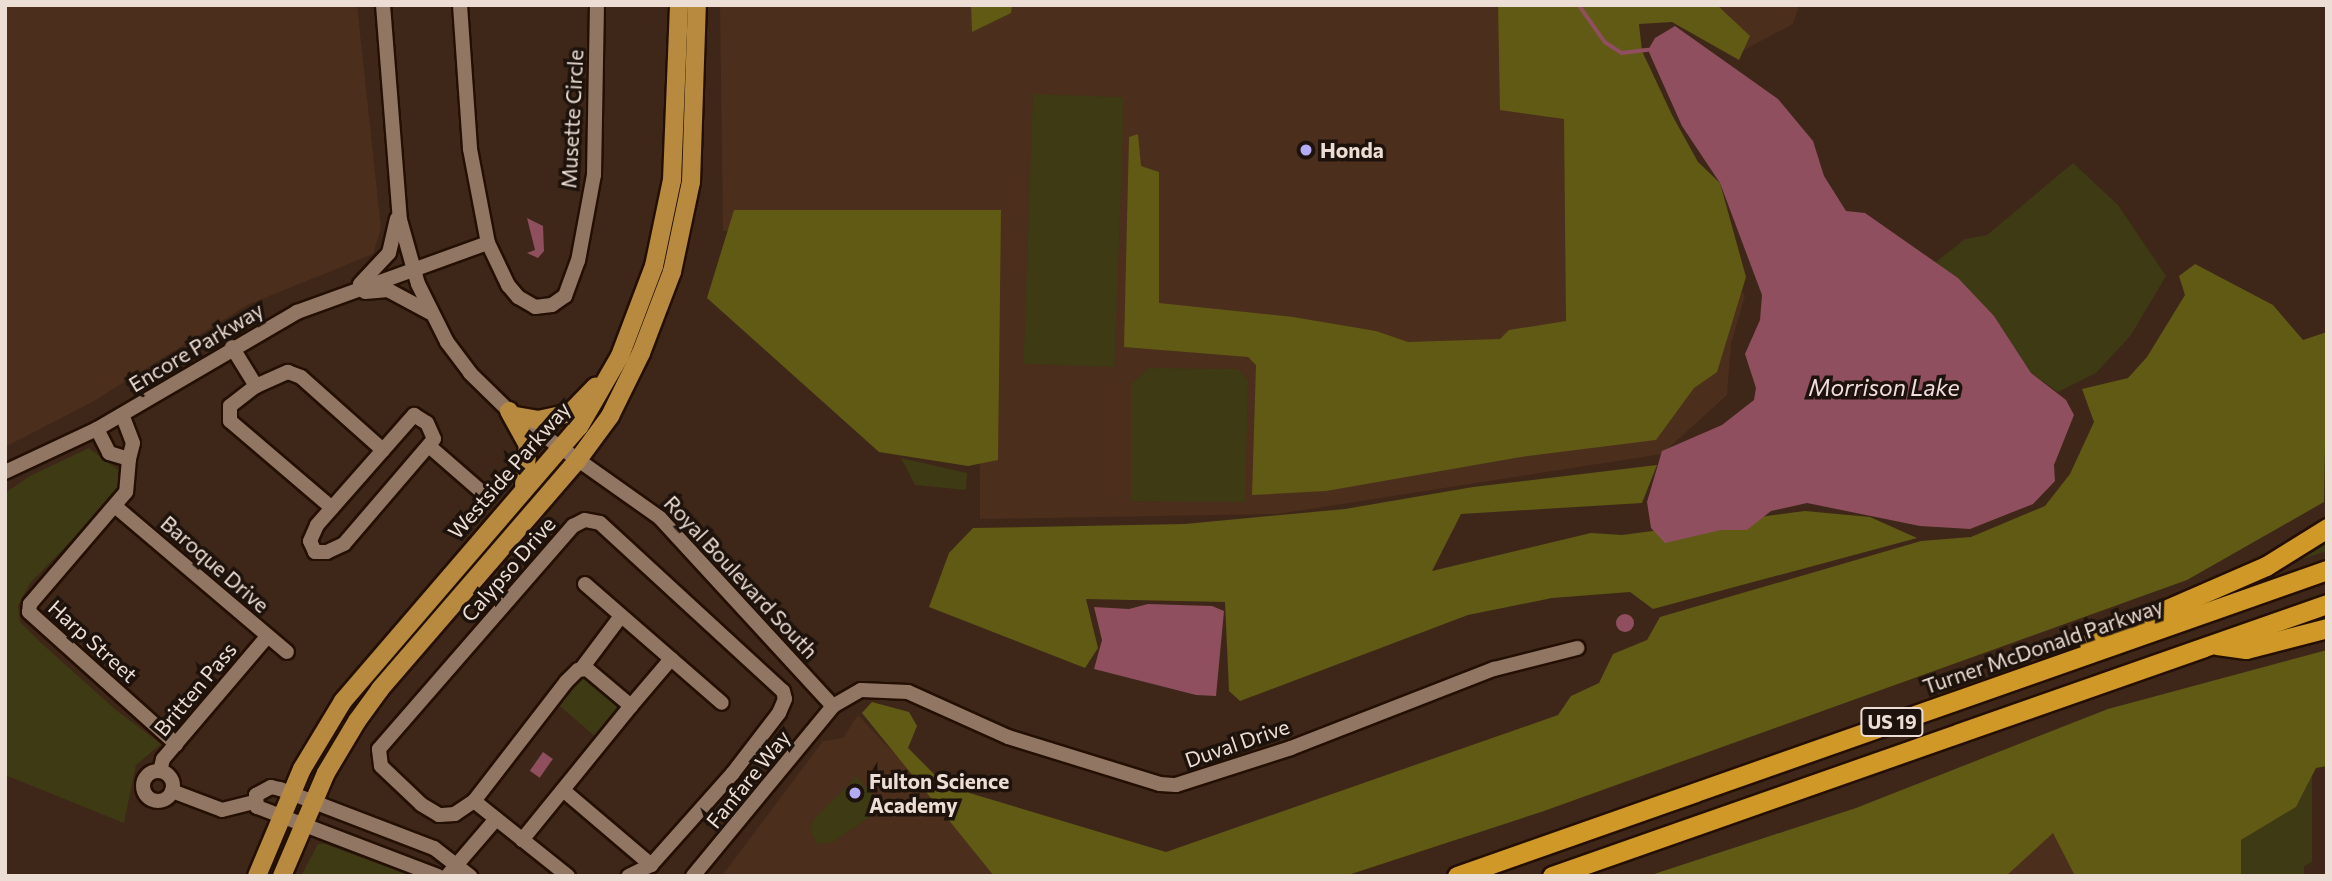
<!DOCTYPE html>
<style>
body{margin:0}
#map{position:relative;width:2332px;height:881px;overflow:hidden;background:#3e2718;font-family:Commissioner,sans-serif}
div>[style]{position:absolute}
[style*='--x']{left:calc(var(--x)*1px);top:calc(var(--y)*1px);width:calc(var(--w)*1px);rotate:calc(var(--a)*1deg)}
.built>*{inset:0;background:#4b2e1b}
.green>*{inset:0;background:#3d3a14;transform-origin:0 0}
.forest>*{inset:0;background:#605a15}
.water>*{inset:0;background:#8f4f5f;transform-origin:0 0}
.round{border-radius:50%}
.stream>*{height:3.5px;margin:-1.75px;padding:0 1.75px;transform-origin:1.75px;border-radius:1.75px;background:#8f4f5f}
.roads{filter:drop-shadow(2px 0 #240f03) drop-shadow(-2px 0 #240f03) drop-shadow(0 2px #240f03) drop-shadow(0 -2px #240f03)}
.minor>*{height:14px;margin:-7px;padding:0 7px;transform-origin:7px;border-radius:7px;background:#917664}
.minor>.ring{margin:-7px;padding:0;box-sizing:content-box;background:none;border:14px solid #917664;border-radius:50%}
.major>*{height:18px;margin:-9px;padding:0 9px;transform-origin:9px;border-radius:9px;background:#b78a3f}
.highway>*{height:19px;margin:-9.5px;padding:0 9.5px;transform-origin:9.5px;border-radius:9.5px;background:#d09826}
.dots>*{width:19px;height:19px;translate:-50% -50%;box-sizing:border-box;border:4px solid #1d130c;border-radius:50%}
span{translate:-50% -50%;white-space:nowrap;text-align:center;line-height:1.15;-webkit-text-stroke:7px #1d130c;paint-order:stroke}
.shield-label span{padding:2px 5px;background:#1d130c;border:2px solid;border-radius:5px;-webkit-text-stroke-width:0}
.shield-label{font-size:19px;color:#edded5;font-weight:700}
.street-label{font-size:21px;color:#edded5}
.poi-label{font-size:21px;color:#edded5;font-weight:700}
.left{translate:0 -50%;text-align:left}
.water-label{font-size:23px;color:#f2dde1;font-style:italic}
.frame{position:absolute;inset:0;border:7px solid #edded5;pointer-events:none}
</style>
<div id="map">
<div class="built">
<div style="clip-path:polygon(5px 5px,357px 5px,381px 228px,373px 254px,247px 305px,94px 401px,5px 447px)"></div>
<div style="clip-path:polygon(720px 5px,1662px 5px,1629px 32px,1719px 256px,1745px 296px,1731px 344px,1727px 395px,1662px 454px,1278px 514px,980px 519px,979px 230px,723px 231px)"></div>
<div style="clip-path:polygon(1666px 5px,1799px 5px,1793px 24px,1738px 53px)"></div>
<div style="clip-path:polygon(858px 715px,925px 786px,994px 876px,722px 876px,823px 741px,843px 738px)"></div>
<div style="clip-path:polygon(2057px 817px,2086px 876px,1990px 876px)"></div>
</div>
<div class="green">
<div style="left:1033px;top:94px;width:91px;height:270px;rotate:2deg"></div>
<div style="clip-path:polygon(2073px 163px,2118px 205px,2166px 276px,2131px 335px,2096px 373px,2058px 392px,2031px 373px,1994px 316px,1936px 262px,1965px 239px,1987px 235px)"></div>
<div style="clip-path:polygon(1149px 368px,1238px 369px,1248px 380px,1245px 502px,1131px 501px,1131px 384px)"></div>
<div style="clip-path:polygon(89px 448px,122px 473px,116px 495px,30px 583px,18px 606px,20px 622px,40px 642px,116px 710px,161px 744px,136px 765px,124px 823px,5px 775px,5px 493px,30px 476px)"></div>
<div style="clip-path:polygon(901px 458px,967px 473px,966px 490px,915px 485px)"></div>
<div style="clip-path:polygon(2327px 535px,2327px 551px,2288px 564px,2287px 560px)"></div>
<div style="left:583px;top:673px;width:52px;height:40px;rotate:41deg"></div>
<div style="clip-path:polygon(857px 776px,883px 808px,833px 842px,817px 844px,810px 829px,815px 818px)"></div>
<div style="clip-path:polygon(2312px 776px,2312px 862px,2304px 866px,2304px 876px,2241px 876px,2241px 840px,2296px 807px)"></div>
<div style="clip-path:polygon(318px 844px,325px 844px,411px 876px,301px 876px)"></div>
</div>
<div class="forest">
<div style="clip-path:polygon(971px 5px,1012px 5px,1011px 13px,972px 32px)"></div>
<div style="clip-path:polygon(1498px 5px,1717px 5px,1750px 36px,1739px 60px,1672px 22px,1639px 24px,1642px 51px,1672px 115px,1698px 162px,1720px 183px,1746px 277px,1717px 372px,1694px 388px,1656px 440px,1521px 457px,1326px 491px,1252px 495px,1256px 365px,1248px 357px,1124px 347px,1129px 137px,1138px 134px,1141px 166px,1159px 172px,1159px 303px,1293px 317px,1376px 331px,1408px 342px,1500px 339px,1509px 330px,1566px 321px,1564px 119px,1500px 110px)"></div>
<div style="clip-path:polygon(734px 210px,1001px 210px,998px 460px,968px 466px,879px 452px,707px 298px)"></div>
<div style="clip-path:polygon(2195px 264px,2273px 305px,2303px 340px,2327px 332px,2324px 502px,2187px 580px,1544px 811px,1345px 876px,994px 876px,862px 713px,872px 702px,909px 712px,917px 726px,908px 748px,946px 786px,1166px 852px,1558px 715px,1571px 696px,1599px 683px,1613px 654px,1647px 640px,1660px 617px,1921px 541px,1971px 537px,2045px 506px,2070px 474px,2094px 422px,2082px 389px,2128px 378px,2147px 357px,2185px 295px,2179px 276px)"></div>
<div style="clip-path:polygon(1657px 465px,1642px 503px,1461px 514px,1432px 571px,1591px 533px,1622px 535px,1805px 511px,1870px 517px,1917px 538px,1653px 609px,1630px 592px,1552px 598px,1468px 615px,1240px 701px,1229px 691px,1225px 602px,1086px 599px,1098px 648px,1085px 668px,929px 607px,949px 553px,973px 528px,1185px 524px,1345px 509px,1473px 487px)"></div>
<div style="clip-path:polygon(2327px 650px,2327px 766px,2316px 768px,2296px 807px,2241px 840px,2241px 876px,2075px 876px,2053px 833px,2006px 876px,1648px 876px,1856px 808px,2108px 709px)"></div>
</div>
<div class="water">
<div style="clip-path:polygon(1675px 26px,1778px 99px,1813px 141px,1824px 176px,1846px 211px,1865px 213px,1958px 278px,1994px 316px,2031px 373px,2066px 400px,2074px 415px,2054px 465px,2055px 481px,2033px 504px,1970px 529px,1920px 526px,1807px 503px,1771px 511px,1747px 530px,1721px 530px,1665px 543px,1651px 528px,1647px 502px,1662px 451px,1722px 425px,1754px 400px,1756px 388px,1745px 354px,1760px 320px,1762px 295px,1720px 183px,1682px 126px,1648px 50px,1655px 38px)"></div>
<div style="clip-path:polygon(527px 218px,543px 226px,544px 251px,538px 258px,527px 253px,535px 250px)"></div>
<div style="clip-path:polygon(1148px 604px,1212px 606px,1224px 611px,1216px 696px,1196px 695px,1094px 669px,1102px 640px,1094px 607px,1129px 609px)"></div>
<div class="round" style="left:1616px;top:614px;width:18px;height:18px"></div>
<div style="left:543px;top:752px;width:12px;height:23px;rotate:35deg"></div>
</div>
<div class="stream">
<div style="--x:1579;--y:5;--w:45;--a:54.9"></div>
<div style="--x:1605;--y:42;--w:20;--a:33"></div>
<div style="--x:1622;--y:53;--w:26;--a:-7"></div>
</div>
<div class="roads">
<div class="minor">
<div style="--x:383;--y:5;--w:216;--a:85.5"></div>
<div style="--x:400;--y:220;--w:66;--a:74.3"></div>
<div style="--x:418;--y:284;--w:65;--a:63.4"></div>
<div style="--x:447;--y:342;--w:39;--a:53"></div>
<div style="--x:470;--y:373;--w:54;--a:44.3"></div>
<div style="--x:509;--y:411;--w:185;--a:35.3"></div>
<div style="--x:660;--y:518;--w:255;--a:47.4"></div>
<div style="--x:460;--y:5;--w:144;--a:86"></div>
<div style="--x:470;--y:149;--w:96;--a:79.2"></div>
<div style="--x:488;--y:243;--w:47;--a:64.5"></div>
<div style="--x:508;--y:285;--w:16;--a:50"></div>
<div style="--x:518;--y:297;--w:20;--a:30"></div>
<div style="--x:535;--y:307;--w:17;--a:-7"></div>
<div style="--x:552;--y:305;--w:16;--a:-35"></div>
<div style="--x:565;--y:296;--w:37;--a:-70"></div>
<div style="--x:578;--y:261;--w:87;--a:-79.5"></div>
<div style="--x:594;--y:175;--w:170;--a:-89"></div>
<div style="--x:360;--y:284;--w:42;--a:-46.9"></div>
<div style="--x:389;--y:253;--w:35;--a:-77"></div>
<div style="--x:365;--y:292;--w:23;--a:-5"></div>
<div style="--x:388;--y:290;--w:47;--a:28.2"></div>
<div style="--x:232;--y:347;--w:46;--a:58.4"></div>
<div style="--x:414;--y:415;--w:15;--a:32"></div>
<div style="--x:427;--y:423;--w:17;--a:66"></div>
<div style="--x:434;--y:439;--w:138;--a:130.6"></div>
<div style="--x:344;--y:544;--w:19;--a:155"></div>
<div style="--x:327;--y:552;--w:12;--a:180"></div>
<div style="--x:315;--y:552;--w:12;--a:-114"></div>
<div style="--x:310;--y:541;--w:17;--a:-66"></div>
<div style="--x:317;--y:525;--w:147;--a:-48.6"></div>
<div style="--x:97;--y:429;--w:27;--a:63"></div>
<div style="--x:109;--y:453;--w:21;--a:17"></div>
<div style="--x:129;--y:459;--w:16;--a:-76"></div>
<div style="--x:133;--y:443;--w:30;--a:-111"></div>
<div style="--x:429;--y:446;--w:70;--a:41"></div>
<div style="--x:129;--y:459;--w:33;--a:95"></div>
<div style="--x:126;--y:492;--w:148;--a:130.6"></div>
<div style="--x:30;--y:604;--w:8;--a:97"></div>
<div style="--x:29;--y:612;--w:198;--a:41.9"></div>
<div style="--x:5;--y:472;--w:102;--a:-25.1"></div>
<div style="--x:97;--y:429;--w:232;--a:-30.3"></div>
<div style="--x:297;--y:312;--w:203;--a:-19.9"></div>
<div style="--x:116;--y:507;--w:224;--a:40.3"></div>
<div style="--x:332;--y:508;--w:134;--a:-139.5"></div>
<div style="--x:230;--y:421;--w:15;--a:-90"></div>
<div style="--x:230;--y:406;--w:33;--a:-38"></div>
<div style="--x:256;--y:386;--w:35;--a:-24"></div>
<div style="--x:288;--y:372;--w:14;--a:21"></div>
<div style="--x:301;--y:377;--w:110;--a:41.7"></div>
<div style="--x:585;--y:584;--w:181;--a:41"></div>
<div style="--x:582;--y:668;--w:65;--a:-53.1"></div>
<div style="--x:631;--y:706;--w:62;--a:-49.6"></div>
<div class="ring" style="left:143px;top:771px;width:16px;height:16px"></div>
<div style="--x:160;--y:771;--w:12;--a:-76"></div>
<div style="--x:163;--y:759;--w:160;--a:-49.6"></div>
<div style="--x:563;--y:790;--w:116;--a:40.4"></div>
<div style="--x:172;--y:791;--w:53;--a:20.8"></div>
<div style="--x:222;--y:810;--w:32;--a:-14"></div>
<div style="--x:474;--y:801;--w:120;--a:38.6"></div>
<div style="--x:522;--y:840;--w:173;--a:-50.9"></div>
<div style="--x:631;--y:706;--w:57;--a:-139.9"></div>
<div style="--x:587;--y:669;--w:9;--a:174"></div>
<div style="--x:578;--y:670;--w:17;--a:135"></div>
<div style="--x:566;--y:682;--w:150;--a:127.7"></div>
<div style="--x:474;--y:801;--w:23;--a:146"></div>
<div style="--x:455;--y:814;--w:16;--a:176"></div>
<div style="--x:439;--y:815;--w:21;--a:-149"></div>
<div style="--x:421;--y:804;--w:55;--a:-136.5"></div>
<div style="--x:381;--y:766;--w:17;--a:-97"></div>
<div style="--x:379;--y:749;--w:296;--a:-49"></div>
<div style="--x:573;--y:526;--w:13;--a:-27"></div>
<div style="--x:585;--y:520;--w:15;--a:11"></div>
<div style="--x:600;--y:523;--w:248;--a:42.6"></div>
<div style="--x:783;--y:691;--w:8;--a:76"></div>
<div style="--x:785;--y:699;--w:15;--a:113"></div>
<div style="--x:779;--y:713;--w:76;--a:127.5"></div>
<div style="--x:733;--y:773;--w:123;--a:131.7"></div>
<div style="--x:651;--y:865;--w:25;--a:154"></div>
<div style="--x:438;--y:876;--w:194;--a:-159.1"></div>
<div style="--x:257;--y:807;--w:12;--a:-95"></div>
<div style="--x:256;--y:795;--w:17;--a:-28"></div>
<div style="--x:271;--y:787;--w:9;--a:13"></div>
<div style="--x:280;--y:789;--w:165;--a:21"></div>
<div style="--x:434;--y:848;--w:46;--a:37.9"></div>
<div style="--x:447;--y:876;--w:75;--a:-49.3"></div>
<div style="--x:693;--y:876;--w:220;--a:-50.5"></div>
<div style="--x:833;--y:706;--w:32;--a:-30"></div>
<div style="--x:861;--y:690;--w:47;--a:2.4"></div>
<div style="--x:908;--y:692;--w:110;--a:24.2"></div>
<div style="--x:1008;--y:737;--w:159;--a:17.2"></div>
<div style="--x:1160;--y:784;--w:16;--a:4"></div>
<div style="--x:1176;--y:785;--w:121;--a:-17.8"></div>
<div style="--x:1291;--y:748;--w:218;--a:-21.3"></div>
<div style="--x:1494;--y:669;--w:86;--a:-14.2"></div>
</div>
<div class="major">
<div style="--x:509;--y:411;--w:39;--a:61"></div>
<div style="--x:528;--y:445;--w:40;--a:95.7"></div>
<div style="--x:516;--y:416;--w:22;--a:10"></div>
<div style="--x:538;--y:420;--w:33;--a:-12"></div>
<div style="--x:570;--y:413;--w:37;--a:-46"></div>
<div style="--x:257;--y:876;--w:116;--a:-67.2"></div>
<div style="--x:302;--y:769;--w:79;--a:-58.9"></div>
<div style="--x:343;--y:701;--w:362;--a:-49.3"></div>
<div style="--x:579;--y:427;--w:82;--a:-60"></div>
<div style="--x:620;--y:356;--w:96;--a:-69.3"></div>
<div style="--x:654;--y:266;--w:88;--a:-78.2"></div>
<div style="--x:672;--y:180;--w:175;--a:-87.7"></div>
<div style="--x:282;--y:876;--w:112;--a:-66.9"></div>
<div style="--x:326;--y:773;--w:61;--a:-59.2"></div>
<div style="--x:357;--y:721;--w:39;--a:-54"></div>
<div style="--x:380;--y:689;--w:301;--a:-49.2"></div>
<div style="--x:577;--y:461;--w:56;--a:-53.7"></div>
<div style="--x:610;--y:416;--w:70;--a:-63.8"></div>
<div style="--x:641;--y:353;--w:87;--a:-69.1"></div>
<div style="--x:672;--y:272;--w:92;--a:-78.1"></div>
<div style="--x:691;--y:182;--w:177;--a:-88.1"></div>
</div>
<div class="highway">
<div style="--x:2089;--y:643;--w:193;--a:-23.5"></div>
<div style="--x:2266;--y:566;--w:72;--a:-31.9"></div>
<div style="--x:2217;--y:645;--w:29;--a:8"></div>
<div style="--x:2246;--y:649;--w:84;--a:-14.5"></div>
<div style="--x:1457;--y:876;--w:922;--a:-19.38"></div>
<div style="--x:1552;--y:876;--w:821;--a:-19.34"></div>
</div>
</div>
<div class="dots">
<div style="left:1306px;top:150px;background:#b5acf8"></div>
<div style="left:855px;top:793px;background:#b5acf8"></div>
</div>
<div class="shield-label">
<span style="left:1892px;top:722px">US 19</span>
</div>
<div class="street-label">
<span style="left:572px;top:119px;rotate:-87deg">Musette Circle</span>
<span style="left:196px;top:347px;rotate:-31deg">Encore Parkway</span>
<span style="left:509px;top:470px;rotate:-49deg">Westside Parkway</span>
<span style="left:215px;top:564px;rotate:41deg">Baroque Drive</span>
<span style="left:508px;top:569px;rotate:-49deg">Calypso Drive</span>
<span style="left:741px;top:577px;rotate:47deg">Royal Boulevard South</span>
<span style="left:93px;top:641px;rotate:42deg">Harp Street</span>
<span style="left:2043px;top:646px;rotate:-19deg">Turner McDonald Parkway</span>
<span style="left:195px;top:689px;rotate:-50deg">Britten Pass</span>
<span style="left:1237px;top:743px;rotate:-19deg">Duval Drive</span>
<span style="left:748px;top:779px;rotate:-51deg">Fanfare Way</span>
</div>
<div class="poi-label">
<span class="left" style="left:1320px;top:150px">Honda</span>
<span class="left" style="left:869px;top:793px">Fulton Science<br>Academy</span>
</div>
<div class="water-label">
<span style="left:1884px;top:387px">Morrison Lake</span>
</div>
<div class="frame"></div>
</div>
